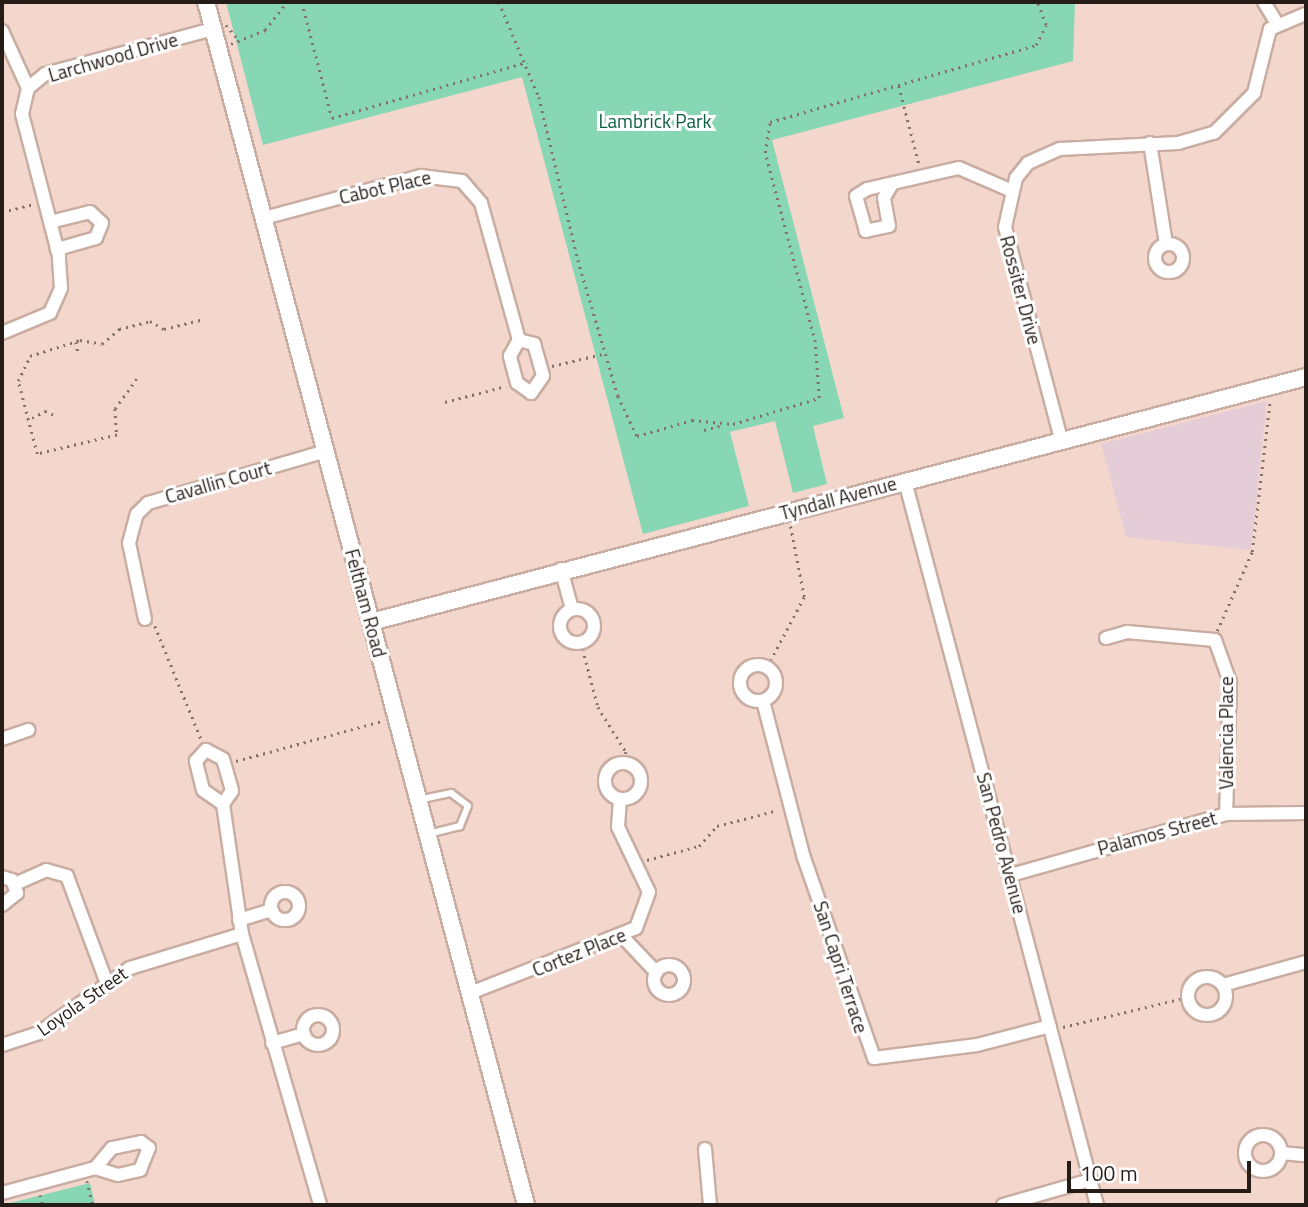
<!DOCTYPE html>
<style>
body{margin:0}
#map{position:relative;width:1308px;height:1207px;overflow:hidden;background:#f4d7cc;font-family:"Titillium Web",sans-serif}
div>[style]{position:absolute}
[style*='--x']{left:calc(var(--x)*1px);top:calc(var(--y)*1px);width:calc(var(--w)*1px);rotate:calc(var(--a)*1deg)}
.education>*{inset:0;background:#e5cdd8}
.green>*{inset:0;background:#87d6b4}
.path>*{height:2.5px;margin-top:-1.25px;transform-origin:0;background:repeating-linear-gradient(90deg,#84716a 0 2px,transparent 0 7px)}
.roads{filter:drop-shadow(2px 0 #c9ada2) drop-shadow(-2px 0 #c9ada2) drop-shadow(0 2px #c9ada2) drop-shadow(0 -2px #c9ada2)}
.service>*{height:6px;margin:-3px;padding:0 3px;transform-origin:3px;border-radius:3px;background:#fff}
.minor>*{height:12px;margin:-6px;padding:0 6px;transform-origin:6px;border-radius:6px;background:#fff}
.minor>.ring{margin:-6px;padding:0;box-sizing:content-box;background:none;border:12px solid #fff;border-radius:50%}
.tertiary>*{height:16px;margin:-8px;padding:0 8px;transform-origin:8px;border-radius:8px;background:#fff}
span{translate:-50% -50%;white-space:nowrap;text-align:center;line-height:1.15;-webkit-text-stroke:6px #fff;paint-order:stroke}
.street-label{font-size:19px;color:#251b17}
.park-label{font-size:19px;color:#0b5e43}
.frame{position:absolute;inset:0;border:4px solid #251b17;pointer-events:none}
.scale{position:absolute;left:1067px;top:1161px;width:184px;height:32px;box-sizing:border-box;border:4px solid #251b17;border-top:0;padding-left:9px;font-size:21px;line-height:24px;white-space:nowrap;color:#251b17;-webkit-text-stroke:5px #fff;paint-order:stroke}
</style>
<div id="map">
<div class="education">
<div style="clip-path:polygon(1267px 401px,1251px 550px,1126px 537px,1101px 444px)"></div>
</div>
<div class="green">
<div style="clip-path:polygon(226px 2px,1075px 2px,1073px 61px,772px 140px,844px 418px,813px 426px,827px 484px,793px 493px,775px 421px,730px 432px,749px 506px,643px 534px,522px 77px,263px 145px)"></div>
<div style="clip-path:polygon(90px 1183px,95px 1205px,2px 1205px)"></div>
</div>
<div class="path">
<div style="--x:302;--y:2;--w:120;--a:75.5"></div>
<div style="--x:332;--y:118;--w:203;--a:-16"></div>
<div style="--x:499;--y:2;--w:103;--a:67.2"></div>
<div style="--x:539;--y:97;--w:168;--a:76.5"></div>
<div style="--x:578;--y:260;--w:142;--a:73.6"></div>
<div style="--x:618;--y:396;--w:44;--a:64.6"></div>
<div style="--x:637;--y:436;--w:57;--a:-16.2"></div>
<div style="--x:692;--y:420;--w:41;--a:5.6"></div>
<div style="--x:733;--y:424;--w:90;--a:-16.8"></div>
<div style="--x:819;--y:398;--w:56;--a:-94.1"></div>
<div style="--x:815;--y:342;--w:196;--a:-104.8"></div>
<div style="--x:765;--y:153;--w:31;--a:-81"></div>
<div style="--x:770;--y:122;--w:277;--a:-16.1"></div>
<div style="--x:1036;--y:45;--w:22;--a:-63"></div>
<div style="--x:1046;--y:25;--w:25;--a:-111"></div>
<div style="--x:226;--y:25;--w:21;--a:49"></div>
<div style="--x:231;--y:44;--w:37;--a:-22"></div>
<div style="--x:265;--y:30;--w:36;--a:-52"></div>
<div style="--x:899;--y:86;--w:81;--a:75.6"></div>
<div style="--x:2;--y:212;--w:34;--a:-14"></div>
<div style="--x:76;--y:342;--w:10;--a:79"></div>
<div style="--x:552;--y:366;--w:56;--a:-13.5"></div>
<div style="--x:137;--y:379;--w:37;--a:126"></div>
<div style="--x:115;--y:409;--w:26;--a:86"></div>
<div style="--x:117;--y:435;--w:82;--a:166.6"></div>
<div style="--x:37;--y:454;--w:75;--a:-104.6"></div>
<div style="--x:18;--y:381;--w:28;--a:-64"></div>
<div style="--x:30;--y:356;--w:52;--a:-17.7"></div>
<div style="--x:80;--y:340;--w:22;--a:10"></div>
<div style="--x:102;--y:344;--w:23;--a:-41"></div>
<div style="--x:119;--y:329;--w:32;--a:-14"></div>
<div style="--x:150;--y:321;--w:16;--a:30"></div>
<div style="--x:164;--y:329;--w:38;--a:-14"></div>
<div style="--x:445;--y:402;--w:63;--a:-14.7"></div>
<div style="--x:32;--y:418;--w:15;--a:-28"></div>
<div style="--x:45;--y:411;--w:13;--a:23"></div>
<div style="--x:704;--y:430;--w:16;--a:-15"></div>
<div style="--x:155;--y:626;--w:124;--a:67.8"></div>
<div style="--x:1217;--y:631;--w:86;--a:-66.1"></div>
<div style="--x:1252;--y:552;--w:152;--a:-83.2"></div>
<div style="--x:581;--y:642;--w:67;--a:75.3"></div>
<div style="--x:598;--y:707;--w:53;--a:58.1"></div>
<div style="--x:626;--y:752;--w:11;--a:95"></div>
<div style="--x:767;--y:667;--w:79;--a:-62.1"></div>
<div style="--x:804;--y:597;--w:73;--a:-101"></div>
<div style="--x:236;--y:761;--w:151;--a:-15.3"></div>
<div style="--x:647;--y:860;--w:54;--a:-15.1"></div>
<div style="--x:699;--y:846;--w:27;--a:-48"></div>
<div style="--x:717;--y:826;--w:63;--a:-14.7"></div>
<div style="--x:1063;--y:1027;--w:129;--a:-13.5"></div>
<div style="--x:87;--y:1181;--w:25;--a:76"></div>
<div style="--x:40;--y:1195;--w:10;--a:73"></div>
</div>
<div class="roads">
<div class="service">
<div style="--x:418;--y:800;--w:34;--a:-12"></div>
<div style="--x:451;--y:793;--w:21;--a:37"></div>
<div style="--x:468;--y:806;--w:22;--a:112"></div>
<div style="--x:460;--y:826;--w:32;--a:166"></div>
</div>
<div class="minor">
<div style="--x:1264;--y:2;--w:26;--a:59"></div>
<div style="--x:2;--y:31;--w:63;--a:65.5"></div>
<div style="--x:1150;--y:143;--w:102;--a:81"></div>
<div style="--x:892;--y:184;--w:16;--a:120"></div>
<div style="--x:884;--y:198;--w:28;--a:80"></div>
<div style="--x:889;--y:226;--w:24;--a:168"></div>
<div style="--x:866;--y:231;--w:36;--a:-106"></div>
<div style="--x:856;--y:196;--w:13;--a:-32"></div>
<div style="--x:867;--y:189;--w:94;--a:-12.9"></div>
<div style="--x:959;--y:168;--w:56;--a:23.3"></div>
<div style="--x:264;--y:218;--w:163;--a:-15"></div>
<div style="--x:421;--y:176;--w:41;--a:7"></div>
<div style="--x:462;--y:181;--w:29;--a:49"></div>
<div style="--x:481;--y:203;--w:142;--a:74.5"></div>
<div style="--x:50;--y:222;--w:41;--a:-14"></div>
<div style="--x:90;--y:212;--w:16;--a:43"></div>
<div style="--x:102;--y:223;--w:16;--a:112"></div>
<div style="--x:96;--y:238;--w:41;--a:164.2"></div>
<div class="ring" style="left:1155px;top:244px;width:16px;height:16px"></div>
<div style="--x:2;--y:333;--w:52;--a:-22.6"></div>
<div style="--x:50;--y:313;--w:27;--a:-66"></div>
<div style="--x:61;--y:288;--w:32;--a:-94"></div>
<div style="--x:59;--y:256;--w:147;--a:-104.6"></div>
<div style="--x:22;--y:114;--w:27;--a:-77"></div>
<div style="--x:28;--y:88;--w:22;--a:-39"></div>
<div style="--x:45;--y:74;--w:174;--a:-15"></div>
<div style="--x:519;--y:340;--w:16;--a:15"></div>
<div style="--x:534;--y:344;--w:33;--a:74"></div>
<div style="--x:543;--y:376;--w:21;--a:125"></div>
<div style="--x:531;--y:393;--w:17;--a:-144"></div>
<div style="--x:517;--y:383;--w:28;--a:-105"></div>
<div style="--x:510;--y:356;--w:18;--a:-61"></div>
<div style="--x:1061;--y:439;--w:219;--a:-104.8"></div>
<div style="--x:1005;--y:227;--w:50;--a:-77.3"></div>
<div style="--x:1016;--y:178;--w:19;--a:-51"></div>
<div style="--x:1028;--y:163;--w:35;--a:-24"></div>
<div style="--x:1060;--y:149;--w:118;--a:-2.9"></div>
<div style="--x:1178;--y:143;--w:37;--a:-16"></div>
<div style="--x:1214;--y:133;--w:57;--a:-45"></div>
<div style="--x:1254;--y:93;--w:66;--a:-76"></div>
<div style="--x:1270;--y:29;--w:39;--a:-23"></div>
<div style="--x:905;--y:481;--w:749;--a:75.15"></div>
<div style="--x:561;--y:569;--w:41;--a:74.6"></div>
<div class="ring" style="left:560px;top:609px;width:22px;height:22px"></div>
<div style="--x:145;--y:619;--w:78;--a:-101.9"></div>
<div style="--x:129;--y:543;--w:30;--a:-75"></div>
<div style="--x:137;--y:514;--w:16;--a:-45"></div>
<div style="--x:148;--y:503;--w:185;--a:-16.3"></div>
<div style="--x:1106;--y:638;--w:22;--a:-16"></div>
<div style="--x:1127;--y:632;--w:88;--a:5.2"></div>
<div style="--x:1215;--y:640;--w:45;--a:70.3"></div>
<div style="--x:1230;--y:682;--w:132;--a:91.7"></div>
<div class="ring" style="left:740px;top:665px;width:24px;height:24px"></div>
<div style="--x:763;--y:701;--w:162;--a:75.4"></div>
<div style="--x:804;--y:858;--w:212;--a:70.7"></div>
<div style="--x:874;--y:1058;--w:104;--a:-7.2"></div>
<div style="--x:977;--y:1045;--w:75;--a:-14.6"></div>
<div style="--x:2;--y:739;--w:28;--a:-19"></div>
<div style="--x:206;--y:750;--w:19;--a:28"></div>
<div style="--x:223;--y:759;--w:33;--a:74"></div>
<div style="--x:232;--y:791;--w:16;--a:125"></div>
<div style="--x:223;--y:804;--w:24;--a:-145"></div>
<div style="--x:203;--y:790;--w:30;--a:-104"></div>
<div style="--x:196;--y:761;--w:15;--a:-48"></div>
<div class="ring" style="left:605px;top:763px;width:24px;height:24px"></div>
<div style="--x:223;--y:804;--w:131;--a:81.7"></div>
<div style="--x:242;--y:934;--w:282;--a:73.9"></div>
<div style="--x:1011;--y:875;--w:223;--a:-15.8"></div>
<div style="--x:1226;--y:814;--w:80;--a:-0.7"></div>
<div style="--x:2;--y:877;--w:10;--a:17"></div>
<div style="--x:12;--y:880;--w:14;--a:69"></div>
<div style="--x:17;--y:893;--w:19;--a:141"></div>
<div style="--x:15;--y:884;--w:34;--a:-24"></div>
<div style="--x:46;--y:870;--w:22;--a:16"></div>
<div style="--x:67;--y:876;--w:112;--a:69.6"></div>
<div class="ring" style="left:271px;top:892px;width:16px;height:16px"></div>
<div style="--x:239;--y:920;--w:34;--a:-17"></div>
<div style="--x:622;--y:936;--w:50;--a:46.6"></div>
<div class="ring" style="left:654px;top:965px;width:18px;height:18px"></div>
<div class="ring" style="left:1188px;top:977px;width:26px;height:26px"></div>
<div style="--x:1223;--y:985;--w:86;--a:-15.5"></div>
<div style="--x:470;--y:993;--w:178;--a:-21.4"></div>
<div style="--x:636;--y:928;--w:38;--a:-70"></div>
<div style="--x:649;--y:892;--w:72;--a:-115.5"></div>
<div style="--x:618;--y:827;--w:27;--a:-86"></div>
<div class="ring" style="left:303px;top:1015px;width:18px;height:18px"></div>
<div style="--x:272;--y:1043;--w:33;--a:-16"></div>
<div style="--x:2;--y:1045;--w:39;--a:-18"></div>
<div style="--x:39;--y:1033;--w:112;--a:-35.5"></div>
<div style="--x:130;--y:968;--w:117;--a:-16.9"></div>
<div class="ring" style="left:1245px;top:1135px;width:24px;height:24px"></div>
<div style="--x:705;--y:1149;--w:56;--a:84.9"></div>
<div style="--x:1281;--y:1153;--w:25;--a:5"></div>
<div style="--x:2;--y:1193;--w:96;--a:-15"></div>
<div style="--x:95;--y:1168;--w:24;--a:17"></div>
<div style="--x:118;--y:1175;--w:23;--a:-13"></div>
<div style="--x:140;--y:1170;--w:24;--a:-68"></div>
<div style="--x:149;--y:1148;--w:10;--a:-143"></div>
<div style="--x:141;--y:1142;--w:30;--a:168"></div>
<div style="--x:112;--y:1148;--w:26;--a:130"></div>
<div style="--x:1003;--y:1205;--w:91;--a:-15.9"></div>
</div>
<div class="tertiary">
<div style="--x:206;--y:2;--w:1245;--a:75.1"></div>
<div style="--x:371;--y:622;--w:967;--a:-14.68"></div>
</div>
</div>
<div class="street-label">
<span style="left:113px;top:57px;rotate:-16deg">Larchwood Drive</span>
<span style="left:385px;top:187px;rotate:-13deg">Cabot Place</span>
<span style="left:1021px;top:290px;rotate:75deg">Rossiter Drive</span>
<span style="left:218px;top:482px;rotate:-16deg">Cavallin Court</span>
<span style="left:838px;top:498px;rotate:-15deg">Tyndall Avenue</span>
<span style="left:366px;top:603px;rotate:75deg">Feltham Road</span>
<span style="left:1226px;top:733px;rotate:-90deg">Valencia Place</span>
<span style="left:1157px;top:833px;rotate:-15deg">Palamos Street</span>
<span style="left:1002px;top:843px;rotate:75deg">San Pedro Avenue</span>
<span style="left:579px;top:952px;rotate:-22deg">Cortez Place</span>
<span style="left:841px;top:967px;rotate:72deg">San Capri Terrace</span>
<span style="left:82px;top:1001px;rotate:-35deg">Loyola Street</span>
</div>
<div class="park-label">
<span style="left:655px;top:121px">Lambrick Park</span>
</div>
<div class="frame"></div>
<div class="scale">100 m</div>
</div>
